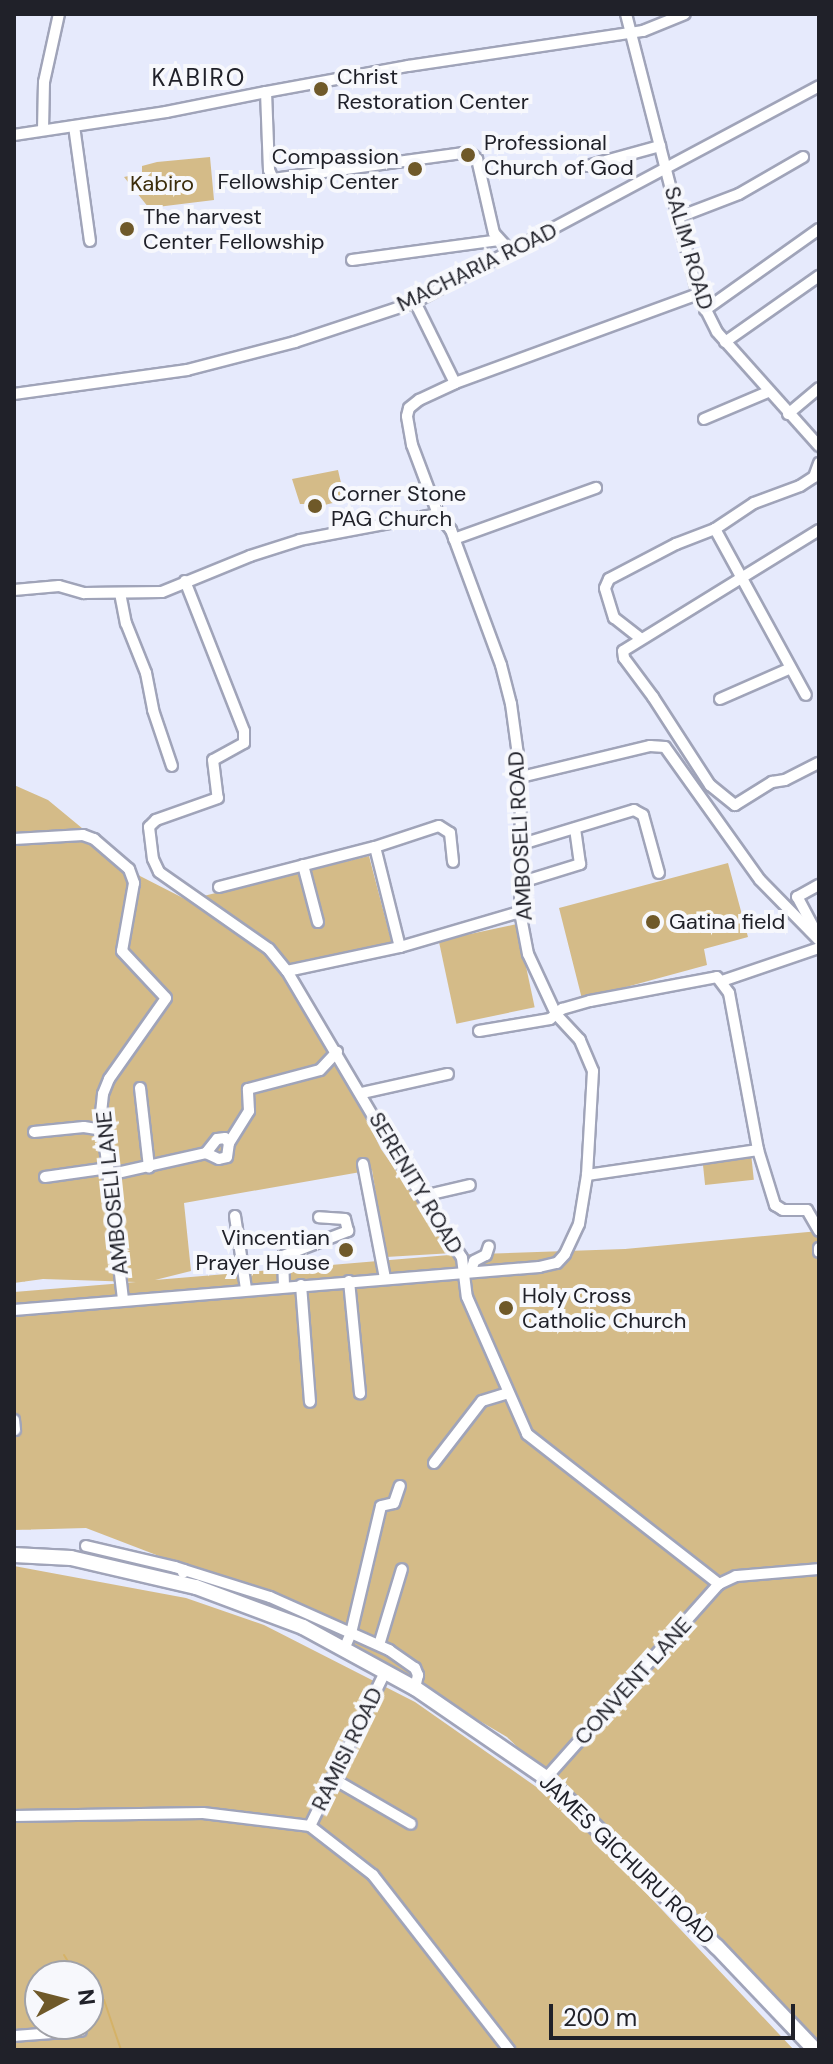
<!DOCTYPE html>
<style>
body{margin:0}
#map{position:relative;width:833px;height:2064px;overflow:hidden;background:#e6eafc;font-family:"DM Sans",sans-serif}
div>[style]{position:absolute}
[style*='--x']{left:calc(var(--x)*1px);top:calc(var(--y)*1px);width:calc(var(--w)*1px);rotate:calc(var(--a)*1deg)}
.green>*{inset:0;background:#d4bb88;transform-origin:0 0}
.stream>*{height:2px;margin:-1px;padding:0 1px;transform-origin:1px;border-radius:1px;background:#d5b267}
.roads{filter:drop-shadow(2px 0 #a0a4b9) drop-shadow(-2px 0 #a0a4b9) drop-shadow(0 2px #a0a4b9) drop-shadow(0 -2px #a0a4b9)}
.minor>*{height:10px;margin:-5px;padding:0 5px;transform-origin:5px;border-radius:5px;background:#fff}
.secondary>*{height:14px;margin:-7px;padding:0 7px;transform-origin:7px;border-radius:7px;background:#fff}
.dots>*{width:22px;height:22px;translate:-50% -50%;box-sizing:border-box;border:4px solid #f7f8fc;border-radius:50%}
span{translate:-50% -50%;white-space:nowrap;text-align:center;line-height:1.15;-webkit-text-stroke:8px #f7f8fc;paint-order:stroke}
.poi-label{font-size:22px;color:#202129}
.left{translate:0 -50%;text-align:left}
.right{translate:-100% -50%;text-align:right}
.park-label{font-size:22px;color:#3c2d0b}
.street-label{font-size:22px;color:#202129}
.neighbourhood-label{font-size:24px;color:#202129;letter-spacing:2px}
.frame{position:absolute;inset:0;border:16px solid #202129;pointer-events:none}
.north{position:absolute;left:24px;top:1960px;width:80px;height:80px;box-sizing:border-box;background:#f7f8fc;border:2px solid #a1a2a8;border-radius:50%;rotate:83deg;font-size:22px;font-weight:700;line-height:32px;text-align:center;color:#202129}
.north::after{content:'';display:block;margin:auto;width:28px;height:36px;background:#6f5929;clip-path:polygon(50% 0,100% 100%,50% 72%,0 100%)}
.scale{position:absolute;left:549px;top:2004px;width:246px;height:36px;box-sizing:border-box;border:4px solid #202129;border-top:0;padding-left:10px;font-size:24px;line-height:28px;white-space:nowrap;color:#202129;-webkit-text-stroke:6px #f7f8fc;paint-order:stroke}
</style>
<div id="map">
<div class="green">
<div style="clip-path:polygon(210px 157px,214px 200px,149px 208px,124px 177px,142px 173px,142px 166px,157px 162px)"></div>
<div style="clip-path:polygon(338px 470px,345px 500px,308px 509px,307px 504px,300px 504px,292px 479px)"></div>
<div style="clip-path:polygon(evenodd,14px 785px,48px 800px,140px 876px,187px 900px,369px 856px,392px 944px,295px 975px,381px 1149px,453px 1253px,386px 1257px,372px 1170px,184px 1203px,191px 1271px,155px 1280px,449px 1255px,625px 1249px,819px 1231px,819px 2050px,604px 1833px,602px 1846px,794px 2050px,14px 2050px,14px 1566px,186px 1598px,264px 1625px,415px 1702px,545px 1793px,555px 1783px,507px 1737px,301px 1616px,232px 1584px,86px 1528px,14px 1530px,14px 1292px,136px 1282px,43px 1279px,14px 1283px,14px 785px,40px 1976px,88px 1976px,88px 2024px,40px 2024px,40px 1976px)"></div>
<div style="clip-path:polygon(728px 863px,748px 937px,704px 949px,707px 965px,582px 999px,559px 908px)"></div>
<div style="left:517px;top:924px;width:85px;height:80px;rotate:78deg"></div>
<div style="left:751px;top:1153px;width:27px;height:49px;rotate:84deg"></div>
</div>
<div class="stream">
<div style="--x:64;--y:1955;--w:25;--a:58"></div>
<div style="--x:88;--y:1993;--w:17;--a:24"></div>
<div style="--x:104;--y:2000;--w:53;--a:71.2"></div>
</div>
<div class="roads">
<div class="minor">
<div style="--x:626;--y:14;--w:289;--a:75.6"></div>
<div style="--x:698;--y:294;--w:42;--a:63.4"></div>
<div style="--x:717;--y:332;--w:153;--a:48.2"></div>
<div style="--x:266;--y:92;--w:144;--a:-10.4"></div>
<div style="--x:408;--y:66;--w:238;--a:-8.5"></div>
<div style="--x:643;--y:31;--w:45;--a:-22"></div>
<div style="--x:74;--y:126;--w:116;--a:82.1"></div>
<div style="--x:43;--y:130;--w:48;--a:-88.8"></div>
<div style="--x:44;--y:82;--w:70;--a:-77.6"></div>
<div style="--x:14;--y:135;--w:154;--a:-8.6"></div>
<div style="--x:166;--y:112;--w:102;--a:-11.3"></div>
<div style="--x:266;--y:92;--w:78;--a:87.8"></div>
<div style="--x:269;--y:170;--w:10;--a:66"></div>
<div style="--x:273;--y:179;--w:198;--a:-7.8"></div>
<div style="--x:469;--y:152;--w:11;--a:41"></div>
<div style="--x:477;--y:159;--w:76;--a:77.1"></div>
<div style="--x:494;--y:233;--w:27;--a:48"></div>
<div style="--x:587;--y:166;--w:76;--a:-15.3"></div>
<div style="--x:679;--y:217;--w:64;--a:-21"></div>
<div style="--x:739;--y:194;--w:74;--a:-30"></div>
<div style="--x:352;--y:260;--w:148;--a:-7.7"></div>
<div style="--x:415;--y:302;--w:90;--a:63.7"></div>
<div style="--x:705;--y:310;--w:140;--a:-35.4"></div>
<div style="--x:725;--y:342;--w:115;--a:-35.1"></div>
<div style="--x:14;--y:394;--w:175;--a:-7.9"></div>
<div style="--x:187;--y:370;--w:112;--a:-14.5"></div>
<div style="--x:295;--y:342;--w:126;--a:-18.4"></div>
<div style="--x:415;--y:302;--w:458;--a:-28.1"></div>
<div style="--x:788;--y:414;--w:40;--a:-40"></div>
<div style="--x:704;--y:419;--w:69;--a:-22.9"></div>
<div style="--x:715;--y:529;--w:189;--a:61.3"></div>
<div style="--x:819;--y:530;--w:230;--a:148.3"></div>
<div style="--x:623;--y:651;--w:7;--a:82"></div>
<div style="--x:624;--y:658;--w:49;--a:53.4"></div>
<div style="--x:653;--y:697;--w:105;--a:57.1"></div>
<div style="--x:710;--y:785;--w:32;--a:39"></div>
<div style="--x:735;--y:805;--w:44;--a:-31.9"></div>
<div style="--x:772;--y:782;--w:13;--a:-9"></div>
<div style="--x:785;--y:780;--w:38;--a:-27"></div>
<div style="--x:454;--y:539;--w:151;--a:-19.8"></div>
<div style="--x:185;--y:581;--w:161;--a:68.5"></div>
<div style="--x:244;--y:731;--w:12;--a:90"></div>
<div style="--x:244;--y:743;--w:35;--a:151"></div>
<div style="--x:213;--y:760;--w:38;--a:83"></div>
<div style="--x:218;--y:798;--w:66;--a:160.5"></div>
<div style="--x:156;--y:820;--w:10;--a:135"></div>
<div style="--x:149;--y:827;--w:32;--a:83"></div>
<div style="--x:153;--y:859;--w:14;--a:65"></div>
<div style="--x:159;--y:872;--w:134;--a:35"></div>
<div style="--x:269;--y:949;--w:28;--a:51"></div>
<div style="--x:287;--y:971;--w:228;--a:59.4"></div>
<div style="--x:403;--y:1167;--w:108;--a:57"></div>
<div style="--x:462;--y:1258;--w:39;--a:83"></div>
<div style="--x:467;--y:1297;--w:150;--a:66.3"></div>
<div style="--x:527;--y:1434;--w:244;--a:38"></div>
<div style="--x:14;--y:590;--w:45;--a:-5.1"></div>
<div style="--x:59;--y:586;--w:26;--a:16"></div>
<div style="--x:84;--y:593;--w:78;--a:-0.7"></div>
<div style="--x:162;--y:592;--w:95;--a:-22.2"></div>
<div style="--x:250;--y:556;--w:52;--a:-17.7"></div>
<div style="--x:300;--y:540;--w:140;--a:-10.7"></div>
<div style="--x:120;--y:593;--w:31;--a:79"></div>
<div style="--x:126;--y:623;--w:54;--a:68.2"></div>
<div style="--x:146;--y:673;--w:38;--a:79"></div>
<div style="--x:153;--y:710;--w:59;--a:71.3"></div>
<div style="--x:640;--y:638;--w:33;--a:-142"></div>
<div style="--x:614;--y:618;--w:31;--a:-107"></div>
<div style="--x:605;--y:588;--w:10;--a:-66"></div>
<div style="--x:609;--y:579;--w:76;--a:-27.6"></div>
<div style="--x:676;--y:544;--w:42;--a:-21"></div>
<div style="--x:715;--y:529;--w:47;--a:-33.7"></div>
<div style="--x:754;--y:503;--w:49;--a:-20.3"></div>
<div style="--x:800;--y:486;--w:17;--a:-33"></div>
<div style="--x:814;--y:477;--w:15;--a:-70"></div>
<div style="--x:720;--y:699;--w:77;--a:-23.6"></div>
<div style="--x:521;--y:777;--w:133;--a:-13.5"></div>
<div style="--x:650;--y:746;--w:15;--a:4"></div>
<div style="--x:665;--y:747;--w:163;--a:54.5"></div>
<div style="--x:760;--y:880;--w:84;--a:45.5"></div>
<div style="--x:14;--y:839;--w:69;--a:-3.3"></div>
<div style="--x:83;--y:835;--w:12;--a:20"></div>
<div style="--x:94;--y:839;--w:46;--a:40.6"></div>
<div style="--x:129;--y:869;--w:15;--a:70"></div>
<div style="--x:134;--y:883;--w:69;--a:100"></div>
<div style="--x:122;--y:951;--w:64;--a:46.9"></div>
<div style="--x:166;--y:998;--w:99;--a:125.1"></div>
<div style="--x:109;--y:1079;--w:16;--a:112"></div>
<div style="--x:103;--y:1094;--w:18;--a:96"></div>
<div style="--x:101;--y:1112;--w:188;--a:83.3"></div>
<div style="--x:522;--y:844;--w:117;--a:-16.9"></div>
<div style="--x:634;--y:810;--w:10;--a:29"></div>
<div style="--x:643;--y:815;--w:60;--a:74.6"></div>
<div style="--x:375;--y:847;--w:103;--a:76"></div>
<div style="--x:303;--y:865;--w:59;--a:75.3"></div>
<div style="--x:522;--y:882;--w:61;--a:-17.2"></div>
<div style="--x:580;--y:864;--w:36;--a:-98"></div>
<div style="--x:219;--y:887;--w:161;--a:-14.4"></div>
<div style="--x:375;--y:847;--w:67;--a:-18.2"></div>
<div style="--x:439;--y:826;--w:13;--a:32"></div>
<div style="--x:450;--y:833;--w:29;--a:84"></div>
<div style="--x:816;--y:932;--w:40;--a:-118"></div>
<div style="--x:797;--y:897;--w:25;--a:-29"></div>
<div style="--x:287;--y:971;--w:116;--a:-12"></div>
<div style="--x:400;--y:947;--w:125;--a:-16.3"></div>
<div style="--x:722;--y:981;--w:102;--a:-18.8"></div>
<div style="--x:479;--y:1031;--w:72;--a:-9.6"></div>
<div style="--x:550;--y:1019;--w:16;--a:-40"></div>
<div style="--x:562;--y:1009;--w:29;--a:-16"></div>
<div style="--x:590;--y:1001;--w:129;--a:-10.7"></div>
<div style="--x:717;--y:977;--w:20;--a:53"></div>
<div style="--x:729;--y:993;--w:160;--a:79.5"></div>
<div style="--x:758;--y:1150;--w:58;--a:72.8"></div>
<div style="--x:775;--y:1205;--w:9;--a:32"></div>
<div style="--x:783;--y:1210;--w:24;--a:0"></div>
<div style="--x:807;--y:1210;--w:24;--a:60"></div>
<div style="--x:140;--y:1088;--w:80;--a:83.5"></div>
<div style="--x:362;--y:1093;--w:88;--a:-12.5"></div>
<div style="--x:34;--y:1132;--w:50;--a:-5.7"></div>
<div style="--x:84;--y:1127;--w:19;--a:9"></div>
<div style="--x:229;--y:1143;--w:38;--a:-58"></div>
<div style="--x:249;--y:1111;--w:22;--a:-93"></div>
<div style="--x:248;--y:1089;--w:74;--a:-14.8"></div>
<div style="--x:320;--y:1070;--w:25;--a:-47"></div>
<div style="--x:363;--y:1164;--w:116;--a:79.1"></div>
<div style="--x:108;--y:1175;--w:100;--a:-12.7"></div>
<div style="--x:206;--y:1153;--w:14;--a:25"></div>
<div style="--x:219;--y:1159;--w:8;--a:-14"></div>
<div style="--x:227;--y:1157;--w:14;--a:-82"></div>
<div style="--x:229;--y:1143;--w:6;--a:-129"></div>
<div style="--x:225;--y:1138;--w:8;--a:173"></div>
<div style="--x:217;--y:1139;--w:18;--a:128"></div>
<div style="--x:587;--y:1175;--w:173;--a:-8.3"></div>
<div style="--x:45;--y:1177;--w:64;--a:-8.1"></div>
<div style="--x:423;--y:1196;--w:48;--a:-13.2"></div>
<div style="--x:235;--y:1216;--w:74;--a:81.4"></div>
<div style="--x:819;--y:1248;--w:4;--a:90"></div>
<div style="--x:471;--y:1271;--w:10;--a:-73"></div>
<div style="--x:474;--y:1261;--w:13;--a:-27"></div>
<div style="--x:486;--y:1255;--w:9;--a:-72"></div>
<div style="--x:349;--y:1281;--w:113;--a:84.4"></div>
<div style="--x:301;--y:1285;--w:117;--a:85.6"></div>
<div style="--x:284;--y:1286;--w:30;--a:-92"></div>
<div style="--x:283;--y:1256;--w:70;--a:-21"></div>
<div style="--x:348;--y:1231;--w:12;--a:-104"></div>
<div style="--x:345;--y:1219;--w:26;--a:-176"></div>
<div style="--x:14;--y:1310;--w:527;--a:-4.68"></div>
<div style="--x:539;--y:1267;--w:18;--a:-13"></div>
<div style="--x:557;--y:1263;--w:12;--a:-48"></div>
<div style="--x:565;--y:1254;--w:33;--a:-65"></div>
<div style="--x:579;--y:1224;--w:50;--a:-80.7"></div>
<div style="--x:587;--y:1175;--w:104;--a:-86.7"></div>
<div style="--x:593;--y:1071;--w:34;--a:-113"></div>
<div style="--x:580;--y:1040;--w:35;--a:-133"></div>
<div style="--x:556;--y:1014;--w:66;--a:-115"></div>
<div style="--x:528;--y:954;--w:43;--a:-100.8"></div>
<div style="--x:520;--y:912;--w:135;--a:-89.6"></div>
<div style="--x:521;--y:777;--w:74;--a:-97.8"></div>
<div style="--x:511;--y:704;--w:40;--a:-104.4"></div>
<div style="--x:501;--y:665;--w:144;--a:-110.3"></div>
<div style="--x:451;--y:530;--w:21;--a:-129"></div>
<div style="--x:438;--y:514;--w:74;--a:-110.6"></div>
<div style="--x:412;--y:445;--w:29;--a:-100"></div>
<div style="--x:407;--y:416;--w:8;--a:-76"></div>
<div style="--x:409;--y:408;--w:13;--a:-39"></div>
<div style="--x:419;--y:400;--w:40;--a:-25"></div>
<div style="--x:455;--y:383;--w:259;--a:-20.1"></div>
<div style="--x:14;--y:1420;--w:10;--a:84"></div>
<div style="--x:434;--y:1463;--w:78;--a:-52.3"></div>
<div style="--x:482;--y:1401;--w:27;--a:-17"></div>
<div style="--x:86;--y:1546;--w:91;--a:13.3"></div>
<div style="--x:175;--y:1567;--w:9;--a:18"></div>
<div style="--x:184;--y:1570;--w:3;--a:108"></div>
<div style="--x:184;--y:1570;--w:90;--a:17.4"></div>
<div style="--x:270;--y:1597;--w:89;--a:24"></div>
<div style="--x:351;--y:1633;--w:130;--a:-76.7"></div>
<div style="--x:381;--y:1506;--w:13;--a:-13"></div>
<div style="--x:394;--y:1503;--w:18;--a:-71"></div>
<div style="--x:379;--y:1645;--w:79;--a:-73.2"></div>
<div style="--x:345;--y:1647;--w:15;--a:-67"></div>
<div style="--x:351;--y:1633;--w:42;--a:24.1"></div>
<div style="--x:389;--y:1650;--w:32;--a:35"></div>
<div style="--x:415;--y:1668;--w:8;--a:67"></div>
<div style="--x:418;--y:1675;--w:13;--a:103"></div>
<div style="--x:332;--y:1778;--w:91;--a:30.2"></div>
<div style="--x:546;--y:1778;--w:260;--a:-48.3"></div>
<div style="--x:719;--y:1584;--w:19;--a:-25"></div>
<div style="--x:736;--y:1576;--w:83;--a:-4.8"></div>
<div style="--x:14;--y:1816;--w:189;--a:-0.9"></div>
<div style="--x:203;--y:1813;--w:108;--a:6.9"></div>
<div style="--x:310;--y:1826;--w:80;--a:37.9"></div>
<div style="--x:373;--y:1875;--w:222;--a:52.1"></div>
<div style="--x:310;--y:1826;--w:171;--a:-64"></div>
<div style="--x:14;--y:2036;--w:67;--a:-4.3"></div>
</div>
<div class="secondary">
<div style="--x:14;--y:1555;--w:57;--a:3"></div>
<div style="--x:71;--y:1558;--w:128;--a:13.1"></div>
<div style="--x:196;--y:1587;--w:114;--a:20.5"></div>
<div style="--x:303;--y:1627;--w:128;--a:28.6"></div>
<div style="--x:415;--y:1688;--w:159;--a:34.5"></div>
<div style="--x:546;--y:1778;--w:240;--a:44.7"></div>
<div style="--x:717;--y:1947;--w:142;--a:46.4"></div>
</div>
</div>
<div class="dots">
<div style="left:321px;top:89px;background:#6f5929"></div>
<div style="left:468px;top:155px;background:#6f5929"></div>
<div style="left:415px;top:169px;background:#6f5929"></div>
<div style="left:127px;top:229px;background:#6f5929"></div>
<div style="left:315px;top:506px;background:#6f5929"></div>
<div style="left:653px;top:922px;background:#6f5929"></div>
<div style="left:346px;top:1250px;background:#6f5929"></div>
<div style="left:506px;top:1308px;background:#6f5929"></div>
</div>
<div class="poi-label">
<span class="left" style="left:337px;top:89px">Christ<br>Restoration Center</span>
<span class="left" style="left:484px;top:155px">Professional<br>Church of God</span>
<span class="right" style="left:399px;top:169px">Compassion<br>Fellowship Center</span>
<span class="left" style="left:143px;top:229px">The harvest<br>Center Fellowship</span>
<span class="left" style="left:331px;top:506px">Corner Stone<br>PAG Church</span>
<span class="left" style="left:669px;top:922px">Gatina field</span>
<span class="right" style="left:330px;top:1250px">Vincentian<br>Prayer House</span>
<span class="left" style="left:522px;top:1308px">Holy Cross<br>Catholic Church</span>
</div>
<div class="park-label">
<span style="left:162px;top:184px">Kabiro</span>
</div>
<div class="street-label">
<span style="left:689px;top:248px;rotate:74deg">SALIM ROAD</span>
<span style="left:477px;top:267px;rotate:-26deg">MACHARIA ROAD</span>
<span style="left:520px;top:836px;rotate:-93deg">AMBOSELI ROAD</span>
<span style="left:416px;top:1183px;rotate:59deg">SERENITY ROAD</span>
<span style="left:112px;top:1193px;rotate:-96deg">AMBOSELI LANE</span>
<span style="left:633px;top:1681px;rotate:-48deg">CONVENT LANE</span>
<span style="left:347px;top:1749px;rotate:-64deg">RAMISI ROAD</span>
<span style="left:627px;top:1859px;rotate:44deg">JAMES GICHURU ROAD</span>
</div>
<div class="neighbourhood-label">
<span style="left:199px;top:78px">KABIRO</span>
</div>
<div class="frame"></div>
<div class="north">N</div>
<div class="scale">200 m</div>
</div>
